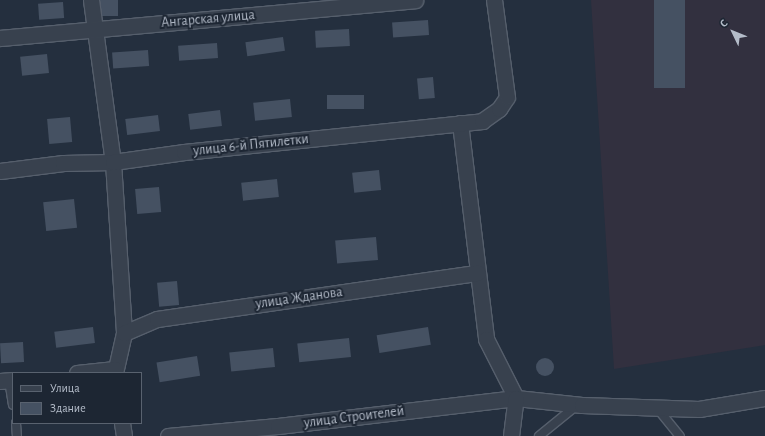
<!DOCTYPE html>
<meta charset="utf-8">
<style>
body{margin:0}
#map{position:relative;width:765px;height:436px;overflow:hidden;background:#242f3e;font-family:"Alegreya Sans",sans-serif}
div>[style]{position:absolute}
[style*='--x']{left:calc(var(--x)*1px);top:calc(var(--y)*1px);width:calc(var(--w)*1px);rotate:calc(var(--a)*1deg)}
.medical>*{inset:0;background:#32303f}
.building>*{inset:0;background:#455162;transform-origin:0 0}
.round{border-radius:50%}
.roads{filter:drop-shadow(1px 0 #565f6c) drop-shadow(-1px 0 #565f6c) drop-shadow(0 1px #565f6c) drop-shadow(0 -1px #565f6c)}
.service>*{height:8px;margin:-4px;padding:0 4px;transform-origin:4px;border-radius:4px;background:#38414e}
.minor>*{height:15px;margin:-7.5px;padding:0 7.5px;transform-origin:7.5px;border-radius:7.5px;background:#38414e}
span{translate:-50% -50%;white-space:nowrap;text-align:center;line-height:1.15;-webkit-text-stroke:4px #1d2633;paint-order:stroke}
.street-label{font-size:14px;color:#b4bcc9}
.legend{position:absolute;left:12px;top:372px;width:130px;height:52px;box-sizing:border-box;background:#1d2633;border:1px solid #59626f;margin:0;padding:5px 7px;list-style:none;font-size:12px;color:#b4bcc9}
.legend li{display:flex;align-items:center;gap:8px;height:20px}
.legend b{width:20px;border:1px solid #59626f}
.north{position:absolute;left:713px;top:12px;width:40px;height:40px;-webkit-text-stroke:3px #1d2633;paint-order:stroke;rotate:313deg;font-size:11px;font-weight:700;line-height:16px;text-align:center;color:#b4bcc9}
.north::after{content:'';display:block;margin:auto;width:14px;height:18px;background:#b4bcc9;clip-path:polygon(50% 0,100% 100%,50% 72%,0 100%)}
</style>
<div id="map">
<div class="medical">
<div style="clip-path:polygon(591px 0,765px 0,765px 345px,614px 369px)"></div>
</div>
<div class="building">
<div style="left:100px;top:0;width:18px;height:16px"></div>
<div style="left:654px;top:0;width:31px;height:88px"></div>
<div style="left:63px;top:2px;width:16px;height:25px;rotate:86deg"></div>
<div style="left:428px;top:20px;width:15px;height:36px;rotate:86deg"></div>
<div style="left:349px;top:29px;width:17px;height:34px;rotate:87deg"></div>
<div style="left:283px;top:37px;width:14px;height:38px;rotate:82deg"></div>
<div style="left:217px;top:43px;width:15px;height:39px;rotate:86deg"></div>
<div style="left:148px;top:50px;width:16px;height:36px;rotate:86deg"></div>
<div style="left:47px;top:54px;width:19px;height:27px;rotate:84deg"></div>
<div style="left:433px;top:77px;width:21px;height:16px;rotate:85deg"></div>
<div style="left:364px;top:95px;width:14px;height:37px;rotate:90deg"></div>
<div style="left:290px;top:99px;width:18px;height:37px;rotate:84deg"></div>
<div style="left:220px;top:110px;width:16px;height:32px;rotate:83deg"></div>
<div style="left:158px;top:115px;width:16px;height:33px;rotate:83deg"></div>
<div style="left:70px;top:117px;width:25px;height:23px;rotate:85deg"></div>
<div style="left:379px;top:170px;width:20px;height:27px;rotate:84deg"></div>
<div style="left:277px;top:179px;width:18px;height:36px;rotate:84deg"></div>
<div style="left:159px;top:187px;width:25px;height:24px;rotate:85deg"></div>
<div style="left:74px;top:199px;width:29px;height:31px;rotate:84deg"></div>
<div style="left:376px;top:237px;width:23px;height:41px;rotate:85deg"></div>
<div style="left:177px;top:281px;width:24px;height:20px;rotate:85deg"></div>
<div style="left:93px;top:327px;width:16px;height:39px;rotate:83deg"></div>
<div style="left:428px;top:327px;width:18px;height:52px;rotate:81deg"></div>
<div style="left:349px;top:338px;width:19px;height:52px;rotate:84deg"></div>
<div style="left:23px;top:342px;width:20px;height:23px;rotate:87deg"></div>
<div style="left:273px;top:348px;width:19px;height:44px;rotate:84deg"></div>
<div style="left:197px;top:356px;width:20px;height:41px;rotate:81deg"></div>
<div class="round" style="left:536px;top:358px;width:18px;height:18px"></div>
</div>
<div class="roads">
<div class="service">
<div style="--x:9;--y:380;--w:25;--a:81"></div>
<div style="--x:657;--y:408;--w:36;--a:51"></div>
<div style="--x:16;--y:423;--w:13;--a:86"></div>
<div style="--x:539;--y:436;--w:49;--a:-39.2"></div>
</div>
<div class="minor">
<div style="--x:91;--y:0;--w:163;--a:82.3"></div>
<div style="--x:113;--y:162;--w:171;--a:86.3"></div>
<div style="--x:124;--y:333;--w:41;--a:102.7"></div>
<div style="--x:0;--y:38;--w:417;--a:-5.2"></div>
<div style="--x:460;--y:123;--w:218;--a:83.1"></div>
<div style="--x:486;--y:339;--w:66;--a:63"></div>
<div style="--x:0;--y:171;--w:64;--a:-7.2"></div>
<div style="--x:63;--y:163;--w:50;--a:-1.1"></div>
<div style="--x:113;--y:162;--w:72;--a:-8"></div>
<div style="--x:184;--y:152;--w:300;--a:-5.9"></div>
<div style="--x:482;--y:121;--w:21;--a:-35"></div>
<div style="--x:499;--y:109;--w:14;--a:-56"></div>
<div style="--x:507;--y:97;--w:98;--a:-97.6"></div>
<div style="--x:124;--y:333;--w:36;--a:-23"></div>
<div style="--x:157;--y:319;--w:324;--a:-8.2"></div>
<div style="--x:77;--y:373;--w:38;--a:-6"></div>
<div style="--x:0;--y:381;--w:13;--a:-4"></div>
<div style="--x:122;--y:423;--w:13;--a:81"></div>
<div style="--x:168;--y:436;--w:110;--a:-5.2"></div>
<div style="--x:278;--y:426;--w:240;--a:-6.7"></div>
<div style="--x:516;--y:398;--w:66;--a:6.1"></div>
<div style="--x:582;--y:405;--w:117;--a:2"></div>
<div style="--x:699;--y:409;--w:67;--a:-9.5"></div>
<div style="--x:511;--y:436;--w:38;--a:-83"></div>
</div>
</div>
<div class="street-label">
<span style="left:208px;top:19px;rotate:-5deg">Ангарская улица</span>
<span style="left:251px;top:145px;rotate:-6deg">улица 6-й Пятилетки</span>
<span style="left:299px;top:298px;rotate:-8deg">улица Жданова</span>
<span style="left:354px;top:417px;rotate:-7deg">улица Строителей</span>
</div>
<ul class="legend">
<li><b style="height:5px;background:#38414e"></b>Улица</li>
<li><b style="height:11px;background:#455162"></b>Здание</li>
</ul>
<div class="north">С</div>
</div>
